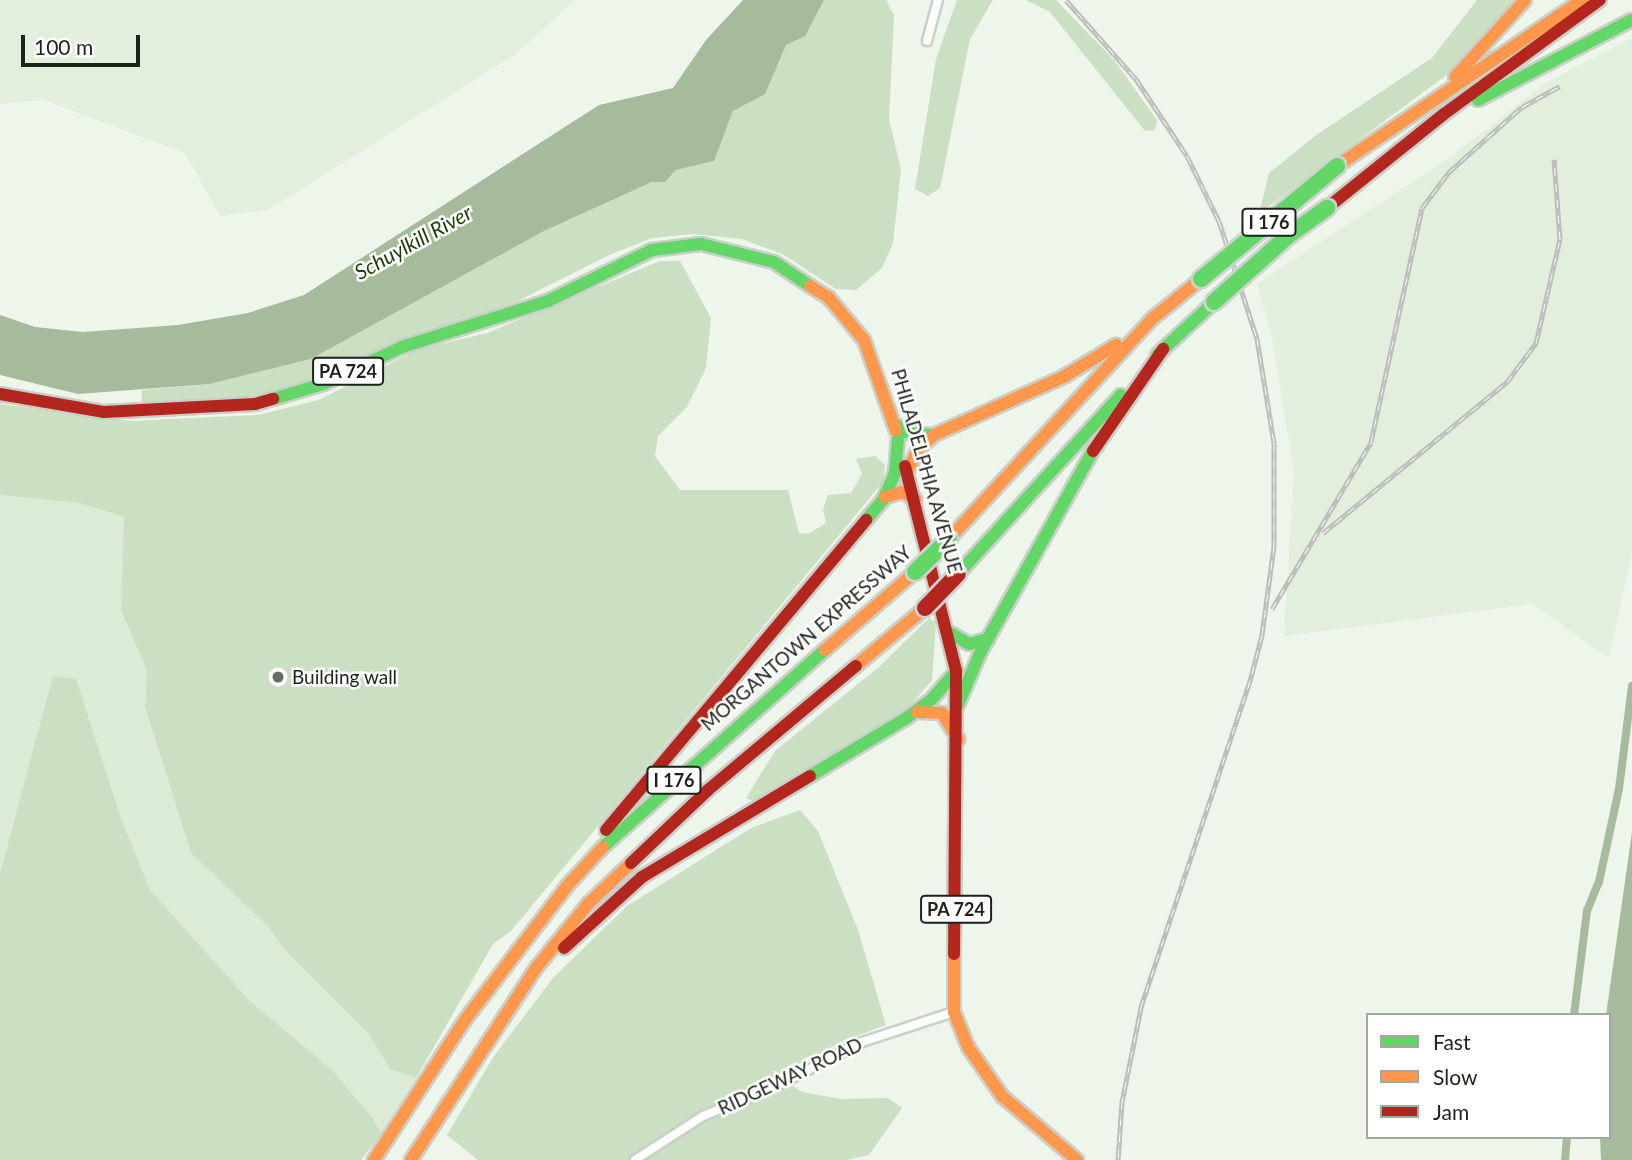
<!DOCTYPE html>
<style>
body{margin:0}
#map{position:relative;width:1632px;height:1160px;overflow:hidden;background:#eef5eb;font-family:Lato,sans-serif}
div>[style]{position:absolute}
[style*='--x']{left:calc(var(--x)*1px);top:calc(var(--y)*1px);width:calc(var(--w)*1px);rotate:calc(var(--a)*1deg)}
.built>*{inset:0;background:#e2efdd}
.green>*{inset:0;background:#dcebd5}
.forest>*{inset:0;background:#cbdfc3}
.water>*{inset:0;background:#a5bb9c}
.canal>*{height:8px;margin:-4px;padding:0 4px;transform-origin:4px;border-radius:4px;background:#a5bb9c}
.roads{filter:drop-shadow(2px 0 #cacfc8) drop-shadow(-2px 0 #cacfc8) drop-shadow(0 2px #cacfc8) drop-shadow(0 -2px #cacfc8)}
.street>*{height:8px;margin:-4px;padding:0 4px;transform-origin:4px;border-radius:4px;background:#fcfefc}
.fast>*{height:12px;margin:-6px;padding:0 6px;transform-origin:6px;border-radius:6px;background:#63d668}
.slow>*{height:12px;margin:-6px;padding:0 6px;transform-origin:6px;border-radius:6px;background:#ff974d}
.jam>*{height:12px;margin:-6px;padding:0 6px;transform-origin:6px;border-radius:6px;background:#b3261e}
.rail>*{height:5px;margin-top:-2.5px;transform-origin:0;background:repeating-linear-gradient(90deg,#fff 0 8px,#bcbebb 0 16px);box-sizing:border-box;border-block:2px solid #bcbebb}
.bridges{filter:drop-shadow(2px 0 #d0d3cf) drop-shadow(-2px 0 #d0d3cf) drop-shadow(0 2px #d0d3cf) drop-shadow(0 -2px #d0d3cf)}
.fast-bridge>*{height:16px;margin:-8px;padding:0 8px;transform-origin:8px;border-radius:8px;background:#63d668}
.jam-bridge>*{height:16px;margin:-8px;padding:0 8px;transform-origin:8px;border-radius:8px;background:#b3261e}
.dots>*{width:19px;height:19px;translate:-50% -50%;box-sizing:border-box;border:4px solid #fff;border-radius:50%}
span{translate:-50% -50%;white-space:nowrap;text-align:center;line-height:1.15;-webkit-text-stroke:5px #fff;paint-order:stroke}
.shield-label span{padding:2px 5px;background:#fff;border:2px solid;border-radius:5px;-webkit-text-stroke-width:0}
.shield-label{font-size:18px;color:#1d221b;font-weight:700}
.street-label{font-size:19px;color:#1d221b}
.poi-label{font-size:19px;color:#1d221b}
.left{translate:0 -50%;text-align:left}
.water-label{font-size:21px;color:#1b3f02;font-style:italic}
.legend{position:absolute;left:1366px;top:1013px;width:245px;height:126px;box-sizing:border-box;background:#fff;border:2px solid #a5a7a4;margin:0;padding:9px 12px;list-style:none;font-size:21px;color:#1d221b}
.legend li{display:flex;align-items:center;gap:14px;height:35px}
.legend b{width:35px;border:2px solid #a5a7a4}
.scale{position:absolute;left:21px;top:35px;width:119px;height:32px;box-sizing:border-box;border:4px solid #1d221b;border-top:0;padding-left:9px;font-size:21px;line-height:24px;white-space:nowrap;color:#1d221b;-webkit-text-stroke:5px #fff;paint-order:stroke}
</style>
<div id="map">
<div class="built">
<div style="clip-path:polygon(0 0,575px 0,517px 53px,268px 210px,220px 216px,185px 153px,44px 100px,0 104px)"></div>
<div style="clip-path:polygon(1632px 38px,1632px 552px,1609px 658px,1532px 604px,1284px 636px,1294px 472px,1272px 337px,1257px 284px,1447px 159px,1544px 84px)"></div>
</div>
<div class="green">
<div style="clip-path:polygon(0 495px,79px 503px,124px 517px,121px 610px,147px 671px,145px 703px,285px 950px,368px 1033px,390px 1069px,416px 1078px,381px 1134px,374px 1120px,250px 1001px,150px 890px,121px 818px,75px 679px,53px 677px,0 873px)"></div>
</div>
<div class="forest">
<div style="clip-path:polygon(824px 0,886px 0,894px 15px,889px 119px,901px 170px,893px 243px,882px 268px,856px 290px,836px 289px,784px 255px,742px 239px,694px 234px,652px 238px,609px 255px,516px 302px,402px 341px,317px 380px,263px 397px,141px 407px,142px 390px,210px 384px,311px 359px,544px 231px,652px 182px,665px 182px,676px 170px,714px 161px,733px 111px,765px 93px,786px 45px,805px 35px)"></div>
<div style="clip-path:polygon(957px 0,993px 0,970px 39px,940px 188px,928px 196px,915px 189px,936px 59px)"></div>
<div style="clip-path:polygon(1026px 0,1056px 0,1114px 60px,1157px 120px,1155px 130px,1145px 131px,1050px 12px)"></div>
<div style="clip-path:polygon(1477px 0,1515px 0,1448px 74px,1259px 214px,1269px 173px,1315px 136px,1432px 58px)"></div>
<div style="clip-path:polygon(660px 261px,680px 261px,711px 318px,706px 368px,687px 407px,658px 436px,655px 456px,680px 490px,788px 490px,799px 533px,808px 534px,826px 523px,823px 509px,828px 495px,851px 493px,862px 474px,856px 459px,875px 456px,885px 465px,883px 482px,511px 931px,493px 944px,416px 1078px,390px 1069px,368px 1033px,285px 950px,267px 925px,191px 853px,145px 706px,147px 671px,121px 610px,124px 517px,79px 503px,0 495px,0 404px,130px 421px,258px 415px,319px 400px,416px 350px,487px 333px)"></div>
<div style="clip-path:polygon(929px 618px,936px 622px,932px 680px,909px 707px,754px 801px,746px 798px,775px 751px,879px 667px)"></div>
<div style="clip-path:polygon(53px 676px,76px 679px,121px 818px,150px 890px,250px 1001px,332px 1070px,374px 1120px,381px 1134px,361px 1160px,0 1160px,0 873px)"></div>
<div style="clip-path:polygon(800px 810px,818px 831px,858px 930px,886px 1025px,848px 1039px,777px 1075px,802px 1092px,841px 1099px,888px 1098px,902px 1108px,869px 1155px,846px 1160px,478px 1160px,447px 1135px,494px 1056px,553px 978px,627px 906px,751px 828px)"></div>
</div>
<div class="water">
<div style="clip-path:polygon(743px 0,824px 0,805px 36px,786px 45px,765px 94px,733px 111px,714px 161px,676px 170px,665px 182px,652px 182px,544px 231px,311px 359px,210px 384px,78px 394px,0 375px,0 315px,35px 327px,83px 332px,178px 325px,248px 313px,304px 295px,599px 105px,673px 88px,706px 40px)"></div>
<div style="clip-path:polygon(1632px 832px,1632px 1160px,1601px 1160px,1600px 1137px,1609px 1137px,1609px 1015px,1606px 1015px)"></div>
</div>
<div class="canal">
<div style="--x:1574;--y:1015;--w:105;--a:-82.9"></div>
<div style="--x:1587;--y:911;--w:31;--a:-68"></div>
<div style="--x:1599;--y:882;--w:95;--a:-77.9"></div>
<div style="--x:1619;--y:789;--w:104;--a:-82.8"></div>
<div style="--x:1565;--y:1160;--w:23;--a:-85"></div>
</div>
<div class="roads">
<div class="street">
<div style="--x:927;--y:41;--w:42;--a:-75"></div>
<div style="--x:635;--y:1160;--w:81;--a:-32.9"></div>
<div style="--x:703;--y:1116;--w:84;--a:-22.3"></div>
<div style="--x:781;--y:1084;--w:91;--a:-27.4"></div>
<div style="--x:862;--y:1042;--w:97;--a:-18.1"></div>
</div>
<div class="fast">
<div style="--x:1478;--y:100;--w:174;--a:-27.5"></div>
<div style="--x:1157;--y:355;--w:78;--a:-42.9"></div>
<div style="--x:273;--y:399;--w:52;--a:-16.7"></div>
<div style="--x:323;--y:384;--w:87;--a:-25.1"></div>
<div style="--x:402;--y:347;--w:153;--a:-17.5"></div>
<div style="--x:548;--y:301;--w:116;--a:-26.1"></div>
<div style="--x:652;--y:250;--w:49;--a:-7"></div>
<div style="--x:701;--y:244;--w:75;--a:13.9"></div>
<div style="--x:774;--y:262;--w:43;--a:33.7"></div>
<div style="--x:894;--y:424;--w:17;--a:31"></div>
<div style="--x:909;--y:433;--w:25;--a:5"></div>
<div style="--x:866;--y:520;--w:26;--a:-50"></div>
<div style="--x:883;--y:500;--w:30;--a:-66"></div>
<div style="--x:895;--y:473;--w:34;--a:-85"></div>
<div style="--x:958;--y:574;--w:242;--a:-47.7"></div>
<div style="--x:950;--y:633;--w:22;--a:30"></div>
<div style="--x:969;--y:644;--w:20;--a:-15"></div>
<div style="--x:957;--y:707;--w:61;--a:-66.8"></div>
<div style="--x:981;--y:651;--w:229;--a:-60.8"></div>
<div style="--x:810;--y:776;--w:114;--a:-31"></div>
<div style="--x:908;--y:717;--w:30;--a:-37"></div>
<div style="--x:932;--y:699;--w:37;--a:-49"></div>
<div style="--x:603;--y:847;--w:297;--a:-41.6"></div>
</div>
<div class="slow">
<div style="--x:1455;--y:77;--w:104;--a:-47.7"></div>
<div style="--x:1337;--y:166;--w:296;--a:-34.1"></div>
<div style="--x:810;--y:286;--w:22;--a:32"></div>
<div style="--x:829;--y:298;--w:55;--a:50.2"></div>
<div style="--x:864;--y:340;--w:96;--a:70.6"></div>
<div style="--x:907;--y:472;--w:25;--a:-64"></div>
<div style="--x:918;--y:449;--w:21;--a:-41"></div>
<div style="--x:934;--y:435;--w:144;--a:-24.2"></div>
<div style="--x:1065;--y:376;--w:60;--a:-31.3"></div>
<div style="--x:885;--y:497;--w:18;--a:-16"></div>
<div style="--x:902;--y:492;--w:15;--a:28"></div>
<div style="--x:949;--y:539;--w:299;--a:-47.3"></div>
<div style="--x:1152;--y:319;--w:63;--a:-39.2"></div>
<div style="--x:825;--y:650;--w:119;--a:-40.9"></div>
<div style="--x:856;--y:666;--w:90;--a:-40"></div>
<div style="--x:917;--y:712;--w:25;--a:2"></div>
<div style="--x:942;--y:713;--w:31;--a:58"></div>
<div style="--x:954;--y:954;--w:58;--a:90"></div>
<div style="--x:954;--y:1012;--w:38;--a:68"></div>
<div style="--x:968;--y:1047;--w:60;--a:55.2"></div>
<div style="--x:1002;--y:1096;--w:99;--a:40.5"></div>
<div style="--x:374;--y:1160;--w:167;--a:-57"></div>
<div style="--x:465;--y:1020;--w:168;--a:-52.7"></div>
<div style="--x:567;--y:886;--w:53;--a:-47.3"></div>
<div style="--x:411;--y:1160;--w:230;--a:-56.9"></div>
<div style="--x:537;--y:967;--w:82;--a:-50.9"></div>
<div style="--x:589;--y:903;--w:58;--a:-43.6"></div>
</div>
<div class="jam">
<div style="--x:1327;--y:208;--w:150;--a:-38.8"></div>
<div style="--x:1444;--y:114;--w:193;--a:-36.2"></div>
<div style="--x:0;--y:394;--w:106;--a:9.8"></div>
<div style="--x:104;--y:412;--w:151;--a:-3"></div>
<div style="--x:255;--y:404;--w:19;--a:-16"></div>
<div style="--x:1093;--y:451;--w:124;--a:-55.5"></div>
<div style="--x:905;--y:466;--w:211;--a:76"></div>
<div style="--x:956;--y:671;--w:283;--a:90.4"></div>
<div style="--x:606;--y:830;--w:405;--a:-50"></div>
<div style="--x:631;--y:863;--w:106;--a:-43.5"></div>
<div style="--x:708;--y:790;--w:193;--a:-40"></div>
<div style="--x:564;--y:948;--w:105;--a:-42.3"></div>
<div style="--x:642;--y:877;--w:196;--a:-31"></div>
</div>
</div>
<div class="rail">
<div style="--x:1066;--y:0;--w:106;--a:48.5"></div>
<div style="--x:1136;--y:79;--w:92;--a:56.5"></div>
<div style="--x:1187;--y:156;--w:72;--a:63.8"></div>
<div style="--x:1219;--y:221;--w:124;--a:72.1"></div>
<div style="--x:1257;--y:339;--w:105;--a:80.7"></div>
<div style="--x:1274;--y:443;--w:103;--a:90"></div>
<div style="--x:1274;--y:546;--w:90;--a:97.7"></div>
<div style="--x:1262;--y:635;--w:48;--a:104.6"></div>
<div style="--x:1250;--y:681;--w:340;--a:108.5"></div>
<div style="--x:1142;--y:1003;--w:101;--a:101.4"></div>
<div style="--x:1122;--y:1102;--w:58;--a:93.9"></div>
<div style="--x:1323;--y:533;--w:238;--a:-39.4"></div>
<div style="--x:1507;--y:382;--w:49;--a:-53.4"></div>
<div style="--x:1536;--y:343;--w:107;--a:-77"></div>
<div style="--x:1560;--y:239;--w:80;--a:-94.3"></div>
<div style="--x:1272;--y:609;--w:194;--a:-59.3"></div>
<div style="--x:1371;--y:442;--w:239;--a:-77.7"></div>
<div style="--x:1422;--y:208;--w:45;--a:-53.1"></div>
<div style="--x:1449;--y:172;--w:52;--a:-41.9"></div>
<div style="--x:1488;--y:137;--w:45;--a:-41.4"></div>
<div style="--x:1522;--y:107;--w:43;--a:-28.9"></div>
</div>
<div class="bridges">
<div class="fast-bridge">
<div style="--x:1201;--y:279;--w:177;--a:-39.7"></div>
<div style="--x:1214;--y:302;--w:101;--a:-41.8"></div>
<div style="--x:1289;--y:235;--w:47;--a:-35.4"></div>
<div style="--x:915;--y:572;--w:47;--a:-44.1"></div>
</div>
<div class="jam-bridge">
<div style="--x:925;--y:608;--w:47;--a:-45.9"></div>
</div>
</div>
<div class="dots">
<div style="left:278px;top:677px;background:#666c64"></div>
</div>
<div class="shield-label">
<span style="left:1269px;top:222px">I 176</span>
<span style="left:348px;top:371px">PA 724</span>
<span style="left:674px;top:780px">I 176</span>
<span style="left:956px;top:909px">PA 724</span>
</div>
<div class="street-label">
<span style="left:927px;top:471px;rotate:74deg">PHILADELPHIA AVENUE</span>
<span style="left:806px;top:638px;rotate:-41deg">MORGANTOWN EXPRESSWAY</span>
<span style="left:790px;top:1076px;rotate:-25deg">RIDGEWAY ROAD</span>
</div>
<div class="poi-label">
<span class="left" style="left:292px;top:677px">Building wall</span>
</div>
<div class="water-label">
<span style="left:413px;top:242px;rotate:-29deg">Schuylkill River</span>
</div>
<ul class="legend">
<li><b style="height:9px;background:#63d668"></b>Fast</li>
<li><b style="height:9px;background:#ff974d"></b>Slow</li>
<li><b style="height:9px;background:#b3261e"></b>Jam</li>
</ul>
<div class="scale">100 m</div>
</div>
